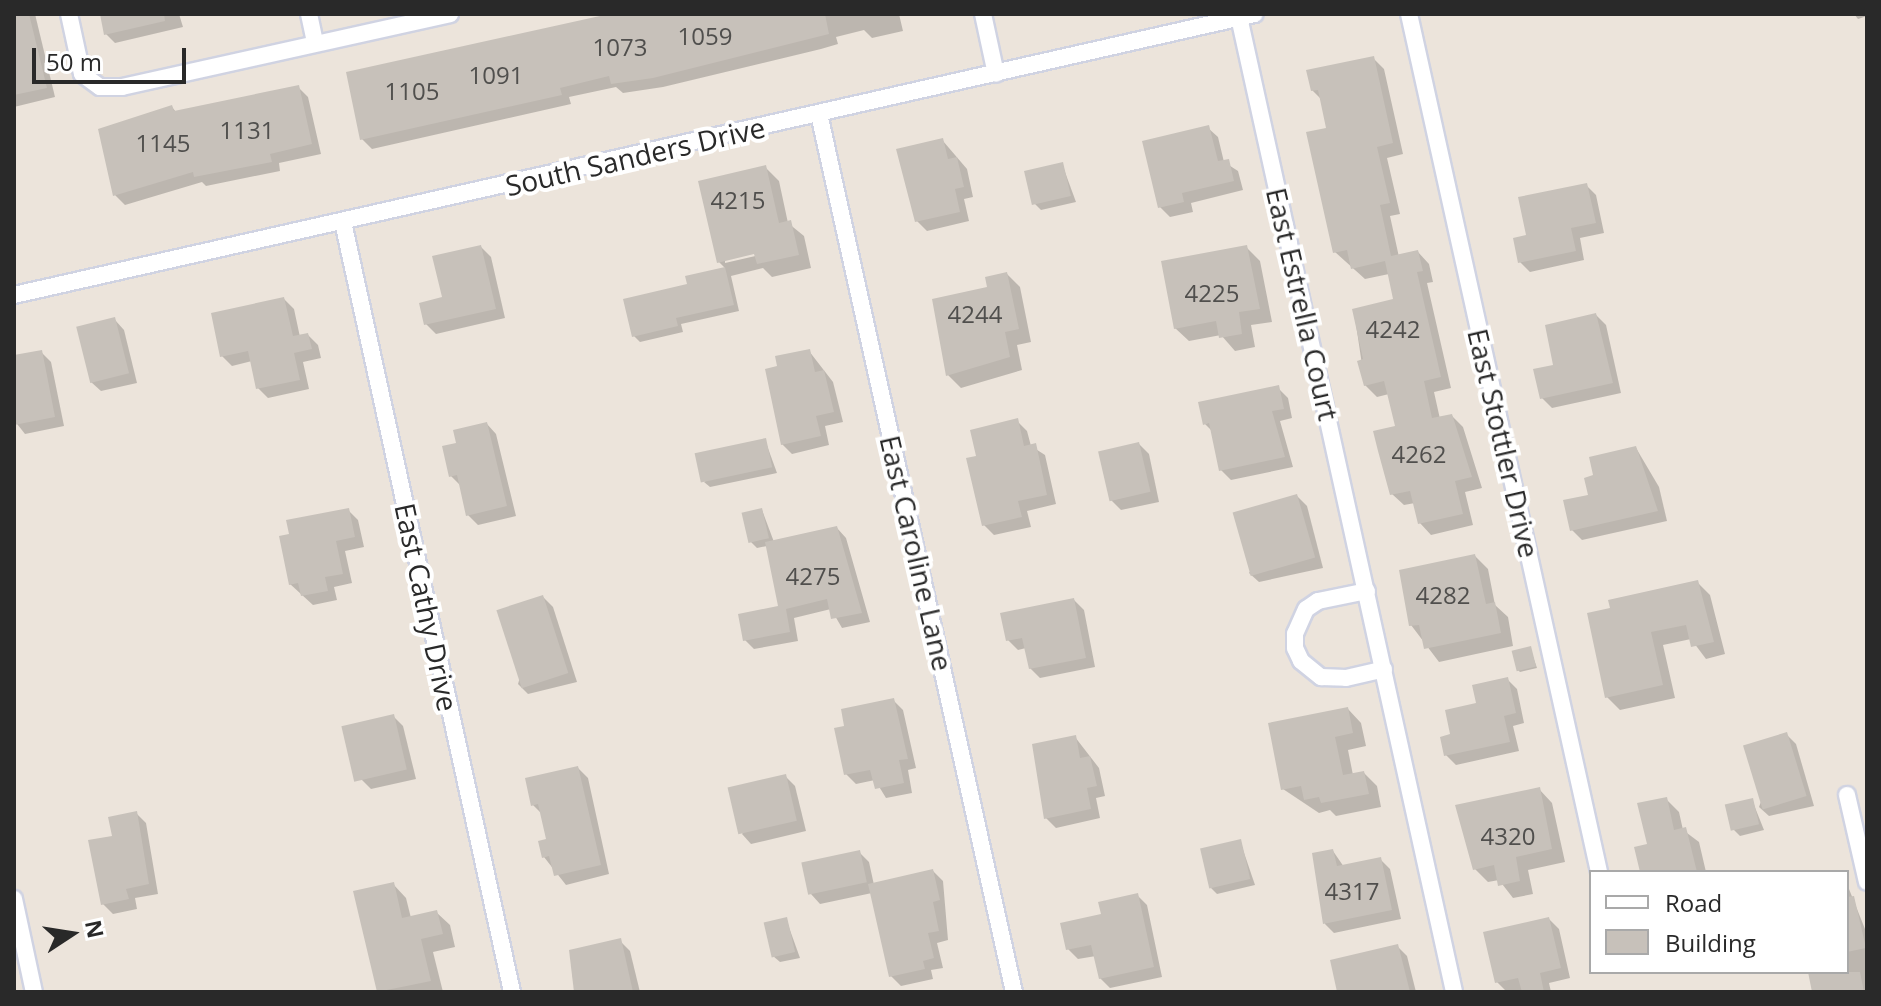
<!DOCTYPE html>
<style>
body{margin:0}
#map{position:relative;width:1881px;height:1006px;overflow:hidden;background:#ece4db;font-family:"Open Sans",sans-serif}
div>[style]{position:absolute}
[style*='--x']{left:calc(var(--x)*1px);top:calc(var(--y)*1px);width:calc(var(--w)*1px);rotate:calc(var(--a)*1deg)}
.shadow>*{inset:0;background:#0003}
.building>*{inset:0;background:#c7c1ba;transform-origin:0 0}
.roads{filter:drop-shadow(2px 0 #d0d3e2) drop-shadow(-2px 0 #d0d3e2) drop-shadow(0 2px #d0d3e2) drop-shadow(0 -2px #d0d3e2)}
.minor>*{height:16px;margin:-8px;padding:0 8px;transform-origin:8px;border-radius:8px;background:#fff}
span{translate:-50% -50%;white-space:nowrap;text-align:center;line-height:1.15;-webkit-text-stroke:8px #fff;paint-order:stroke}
.number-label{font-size:24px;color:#504f4d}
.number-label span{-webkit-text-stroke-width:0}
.street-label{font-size:28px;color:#292929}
.frame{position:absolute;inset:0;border:16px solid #292929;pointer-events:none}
.legend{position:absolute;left:1589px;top:870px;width:260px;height:104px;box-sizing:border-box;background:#fff;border:2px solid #a9a9a9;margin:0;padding:10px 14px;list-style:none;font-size:24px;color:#292929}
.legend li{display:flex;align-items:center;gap:16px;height:40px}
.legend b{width:40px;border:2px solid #a9a9a9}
.north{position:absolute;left:32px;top:894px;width:80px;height:80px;-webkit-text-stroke:6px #fff;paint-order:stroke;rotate:78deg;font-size:22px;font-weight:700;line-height:32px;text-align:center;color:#292929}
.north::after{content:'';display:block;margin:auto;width:28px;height:36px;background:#292929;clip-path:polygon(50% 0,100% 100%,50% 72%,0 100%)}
.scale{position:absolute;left:32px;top:48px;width:154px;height:36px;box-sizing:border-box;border:4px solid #292929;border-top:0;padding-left:10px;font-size:24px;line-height:28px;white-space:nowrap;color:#292929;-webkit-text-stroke:6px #fff;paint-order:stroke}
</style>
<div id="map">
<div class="shadow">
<div style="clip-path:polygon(14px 14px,35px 14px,55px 97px,14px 107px)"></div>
<div style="clip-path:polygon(101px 14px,179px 14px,183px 27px,115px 43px,106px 34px)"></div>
<div style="clip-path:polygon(629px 14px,899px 14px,903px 31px,872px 38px,864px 30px,836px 37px,838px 44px,821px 49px,663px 87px,623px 93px,616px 87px,569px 97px,571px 104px,372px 149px,362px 139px)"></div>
<div style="clip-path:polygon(1854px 14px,1867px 14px,1867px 16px,1858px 19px)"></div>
<div style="clip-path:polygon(1373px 58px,1384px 69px,1403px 154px,1387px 158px,1400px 214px,1390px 216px,1399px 257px,1418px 252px,1429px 264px,1433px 282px,1427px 283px,1451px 388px,1434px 392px,1440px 419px,1452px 416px,1463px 427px,1482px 488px,1465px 492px,1473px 525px,1431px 535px,1420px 523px,1415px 503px,1404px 505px,1392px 494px,1398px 428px,1389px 394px,1377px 397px,1365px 385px,1354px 311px,1395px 301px,1389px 274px,1365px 279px,1335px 252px,1329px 130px,1322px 100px,1312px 90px)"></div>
<div style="clip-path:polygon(298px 87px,308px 97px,321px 154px,279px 163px,280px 171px,206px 186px,202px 182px,125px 205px,115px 195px,172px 107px,176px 112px)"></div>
<div style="clip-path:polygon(1208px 128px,1218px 137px,1224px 162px,1238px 171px,1243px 190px,1191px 203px,1193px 212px,1170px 217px,1160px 207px)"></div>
<div style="clip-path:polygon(943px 141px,967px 169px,973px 197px,964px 199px,969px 221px,927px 231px,917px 221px)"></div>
<div style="clip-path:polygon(1062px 164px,1076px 202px,1041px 210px,1035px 204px)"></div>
<div style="clip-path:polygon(evenodd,765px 167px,779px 181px,788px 223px,804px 236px,811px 268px,772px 277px,763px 268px,731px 276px,739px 311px,681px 324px,683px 332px,640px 342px,634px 336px,689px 286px,725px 268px,719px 262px,765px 167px,764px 250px,764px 254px,725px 263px,725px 259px,764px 250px)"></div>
<div style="clip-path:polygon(1586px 185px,1596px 195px,1604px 233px,1580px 238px,1584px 260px,1530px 272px,1520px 262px,1528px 237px)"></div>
<div style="clip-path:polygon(481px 247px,491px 257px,505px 318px,436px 334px,426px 324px)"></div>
<div style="clip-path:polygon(1247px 248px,1260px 261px,1272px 322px,1251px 325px,1255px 347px,1235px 351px,1221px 335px,1189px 341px,1175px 328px)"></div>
<div style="clip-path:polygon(1007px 274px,1020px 287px,1031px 342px,1017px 345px,1022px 370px,961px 388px,948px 375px,989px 289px)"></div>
<div style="clip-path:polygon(284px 299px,294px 309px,300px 337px,308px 335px,318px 345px,321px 358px,303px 362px,309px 389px,268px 398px,258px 388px,252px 361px,232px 366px,222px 356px)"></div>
<div style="clip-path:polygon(1596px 315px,1606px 325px,1621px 393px,1552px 408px,1542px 398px,1556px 366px)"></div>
<div style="clip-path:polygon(115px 320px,124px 330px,137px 383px,101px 391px,91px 382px)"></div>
<div style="clip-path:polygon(809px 351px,833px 382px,843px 422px,825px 426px,829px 445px,792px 454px,782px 444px)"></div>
<div style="clip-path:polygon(41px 352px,51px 362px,64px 426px,25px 434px,14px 420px,14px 357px)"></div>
<div style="clip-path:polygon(1278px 388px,1288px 398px,1292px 418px,1280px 421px,1293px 467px,1231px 480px,1221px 470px,1213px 432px,1205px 424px)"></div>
<div style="clip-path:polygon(1017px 421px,1027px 431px,1031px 446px,1045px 455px,1056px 504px,1027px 511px,1031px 527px,994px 535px,984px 525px,979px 457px)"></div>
<div style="clip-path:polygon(487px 424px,496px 434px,516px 516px,478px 525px,468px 515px,462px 487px,451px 476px,459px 445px)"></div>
<div style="clip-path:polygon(765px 440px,777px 473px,710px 487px,704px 482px)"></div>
<div style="clip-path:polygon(1139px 444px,1149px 454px,1159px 502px,1121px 510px,1111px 500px)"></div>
<div style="clip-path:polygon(1636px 448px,1659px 487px,1667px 521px,1582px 540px,1572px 530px,1596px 477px)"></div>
<div style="clip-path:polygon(1297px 496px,1307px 506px,1323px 568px,1259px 582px,1249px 573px)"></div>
<div style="clip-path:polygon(348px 510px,358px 520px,364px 547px,345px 551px,352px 583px,334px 587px,337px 600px,313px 605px,290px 584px)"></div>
<div style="clip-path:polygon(762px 510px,774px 542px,837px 528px,846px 538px,870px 622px,842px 628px,831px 609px,794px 618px,798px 641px,754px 649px,745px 640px,781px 607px,767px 546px,757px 548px,751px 542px)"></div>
<div style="clip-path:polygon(1475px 556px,1488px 569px,1495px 605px,1508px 617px,1513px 646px,1439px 662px,1411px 625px)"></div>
<div style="clip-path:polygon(1697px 582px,1710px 595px,1725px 654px,1706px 659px,1691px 639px,1663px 645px,1675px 698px,1620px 710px,1607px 697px,1589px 615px)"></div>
<div style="clip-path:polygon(543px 597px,553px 607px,577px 682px,528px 694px,518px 684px)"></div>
<div style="clip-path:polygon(1074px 600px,1084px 610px,1095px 667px,1040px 678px,1030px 668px,1026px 648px,1018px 650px,1008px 640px)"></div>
<div style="clip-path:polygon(1530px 648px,1537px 668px,1520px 672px,1518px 670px)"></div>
<div style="clip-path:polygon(1507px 679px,1517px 689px,1524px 723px,1513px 726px,1519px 751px,1456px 765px,1446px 755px,1452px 736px)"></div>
<div style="clip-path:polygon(893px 700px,903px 710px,916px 768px,908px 770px,912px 793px,886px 798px,875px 780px,856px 784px,846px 774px,847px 728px)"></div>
<div style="clip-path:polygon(1348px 709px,1361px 723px,1366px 746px,1348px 750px,1353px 775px,1364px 773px,1377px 786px,1381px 807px,1336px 816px,1330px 810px,1319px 813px,1283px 789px)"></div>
<div style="clip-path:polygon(393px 716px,403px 726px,416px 779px,371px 789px,361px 779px)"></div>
<div style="clip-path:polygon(1786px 734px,1796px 744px,1814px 806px,1769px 816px,1759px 807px)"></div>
<div style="clip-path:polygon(1075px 737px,1099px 768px,1105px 796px,1096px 798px,1100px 818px,1056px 828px,1046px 818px)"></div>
<div style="clip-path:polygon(578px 768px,588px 778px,609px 874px,566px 885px,544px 857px,548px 841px,543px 815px,533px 805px)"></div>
<div style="clip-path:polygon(785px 776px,795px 786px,806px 831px,751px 844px,742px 834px)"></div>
<div style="clip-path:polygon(1539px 789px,1552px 803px,1565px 862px,1528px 870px,1533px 894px,1513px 898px,1499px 880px,1488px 882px,1475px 869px)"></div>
<div style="clip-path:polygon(1666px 799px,1679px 812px,1683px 830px,1699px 842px,1706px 872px,1642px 872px)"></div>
<div style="clip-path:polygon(1752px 800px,1764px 830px,1740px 836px,1733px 829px)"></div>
<div style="clip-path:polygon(136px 813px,146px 823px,158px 894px,135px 898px,137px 909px,113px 914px,103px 904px)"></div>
<div style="clip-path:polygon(1240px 841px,1255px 885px,1217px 894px,1211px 888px)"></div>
<div style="clip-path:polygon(1333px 851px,1344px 867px,1380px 859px,1390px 869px,1401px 919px,1334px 933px,1325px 924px)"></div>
<div style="clip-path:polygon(859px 852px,869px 862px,874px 885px,933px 871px,943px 881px,948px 940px,937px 943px,943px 968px,931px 970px,933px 979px,901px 986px,891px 976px,872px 893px,820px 904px,811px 894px)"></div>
<div style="clip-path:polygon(393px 884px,406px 898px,411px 918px,436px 912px,450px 925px,455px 947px,433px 952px,443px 992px,379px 992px,356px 893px)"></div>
<div style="clip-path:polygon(1847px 884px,1867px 934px,1867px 992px,1814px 992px,1810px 972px,1847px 972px)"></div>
<div style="clip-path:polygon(1137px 895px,1147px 905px,1162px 977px,1110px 988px,1100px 978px,1096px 956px,1078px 959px,1068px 949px,1103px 915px)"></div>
<div style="clip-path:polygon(786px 919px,800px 958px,780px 962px,773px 956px)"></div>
<div style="clip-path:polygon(1549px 919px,1559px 929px,1570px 978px,1549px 983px,1551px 992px,1507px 992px,1497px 982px)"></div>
<div style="clip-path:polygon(620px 941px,630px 951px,640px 992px,576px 992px,572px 973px)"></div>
<div style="clip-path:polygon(1397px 946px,1407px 956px,1416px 992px,1339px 992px)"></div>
</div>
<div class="building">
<div style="clip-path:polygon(29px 14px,47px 88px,14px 95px,14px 16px)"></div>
<div style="clip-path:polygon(100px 14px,164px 14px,165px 21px,104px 35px)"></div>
<div style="clip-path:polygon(609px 14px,825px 14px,829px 34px,653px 78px,611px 84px,609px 76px,560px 88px,562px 95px,360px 140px,346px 72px)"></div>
<div style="clip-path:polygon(1374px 56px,1393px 143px,1377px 147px,1390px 203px,1380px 205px,1391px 256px,1418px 250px,1423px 271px,1417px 272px,1441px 377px,1424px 381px,1432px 418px,1452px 414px,1472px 477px,1455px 481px,1463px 514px,1418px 524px,1410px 491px,1390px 495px,1378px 451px,1373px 431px,1395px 426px,1384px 381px,1364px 386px,1357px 361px,1363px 359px,1352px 309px,1393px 299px,1385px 261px,1351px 269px,1347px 250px,1333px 253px,1306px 132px,1326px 128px,1318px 90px,1311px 91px,1306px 70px)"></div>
<div style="clip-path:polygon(299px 85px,312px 144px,270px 154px,272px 162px,194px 177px,193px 172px,113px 196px,98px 129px,172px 105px,174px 111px)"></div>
<div style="clip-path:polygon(1209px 125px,1218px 161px,1229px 159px,1234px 181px,1182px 193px,1184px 202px,1158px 208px,1142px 141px)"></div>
<div style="clip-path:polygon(943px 138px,948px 159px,957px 157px,964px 187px,955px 189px,960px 212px,915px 222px,896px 149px)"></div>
<div style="left:1063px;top:162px;width:35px;height:40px;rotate:77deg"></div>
<div style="clip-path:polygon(766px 165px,779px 223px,791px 220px,799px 255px,757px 264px,754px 254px,717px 263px,698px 181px)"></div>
<div style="clip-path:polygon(1587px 183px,1596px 223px,1571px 228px,1576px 251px,1518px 263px,1513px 238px,1526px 235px,1518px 197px)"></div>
<div style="clip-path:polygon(481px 245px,496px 309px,424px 325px,419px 303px,442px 297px,432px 256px)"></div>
<div style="clip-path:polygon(1247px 245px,1260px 309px,1239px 312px,1242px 334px,1219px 338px,1216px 321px,1174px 329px,1161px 261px)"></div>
<div style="clip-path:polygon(725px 267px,734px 305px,676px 318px,678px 326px,632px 337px,623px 299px,687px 284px,685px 276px)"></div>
<div style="clip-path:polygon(1007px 272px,1019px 329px,1005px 332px,1010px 357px,946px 376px,932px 299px,987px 287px,985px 277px)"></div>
<div style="clip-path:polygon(284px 297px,293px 336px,308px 333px,312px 349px,294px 353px,300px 380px,256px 389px,248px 351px,220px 357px,211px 313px)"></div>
<div style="clip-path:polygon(1596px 313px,1613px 383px,1540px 399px,1533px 369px,1553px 365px,1545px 325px)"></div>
<div style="left:115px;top:317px;width:58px;height:40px;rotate:76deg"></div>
<div style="clip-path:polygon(810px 349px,815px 372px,824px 370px,834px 412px,816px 416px,821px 436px,781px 445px,765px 369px,777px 366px,775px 356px)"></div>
<div style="clip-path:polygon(42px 350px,55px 417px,14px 425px,14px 355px)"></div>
<div style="clip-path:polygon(1279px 385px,1284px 409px,1272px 411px,1285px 457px,1219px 471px,1209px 423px,1203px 425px,1198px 402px)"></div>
<div style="clip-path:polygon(1018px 418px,1024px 446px,1036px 443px,1047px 495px,1018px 501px,1022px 517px,982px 526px,966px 458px,976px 456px,970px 430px)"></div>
<div style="clip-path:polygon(487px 422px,507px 506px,466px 516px,457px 475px,449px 477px,442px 446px,456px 443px,453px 430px)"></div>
<div style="left:766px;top:438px;width:30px;height:73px;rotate:78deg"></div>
<div style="left:1139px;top:442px;width:51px;height:42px;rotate:77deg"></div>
<div style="clip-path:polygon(1636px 446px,1658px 511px,1570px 531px,1563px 500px,1588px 495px,1584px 478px,1593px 475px,1589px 457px)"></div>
<div style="left:1297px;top:494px;width:66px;height:67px;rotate:74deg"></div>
<div style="clip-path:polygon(349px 508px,355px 537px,336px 541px,343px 574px,325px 577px,328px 591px,301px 596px,298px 583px,289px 585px,279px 536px,289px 534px,286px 520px)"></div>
<div style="left:762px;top:508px;width:31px;height:21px;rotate:77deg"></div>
<div style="clip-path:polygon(837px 526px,862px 613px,831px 619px,827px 599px,786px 609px,790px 632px,743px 641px,738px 614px,778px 606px,765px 542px)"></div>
<div style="clip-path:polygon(1475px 554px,1486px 604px,1495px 602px,1501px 633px,1424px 649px,1419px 625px,1409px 626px,1399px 570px)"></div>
<div style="clip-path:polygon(1698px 580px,1714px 642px,1691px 647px,1686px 625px,1651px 632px,1663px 685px,1605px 698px,1587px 613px,1610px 608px,1608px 600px)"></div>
<div style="left:543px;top:595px;width:82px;height:49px;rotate:72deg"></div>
<div style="clip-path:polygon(1074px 598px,1086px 658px,1029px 669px,1022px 638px,1006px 641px,1000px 613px)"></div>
<div style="left:1531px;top:646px;width:21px;height:20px;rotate:76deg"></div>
<div style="clip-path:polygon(1508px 677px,1516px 713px,1504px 716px,1510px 742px,1444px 756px,1440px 737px,1450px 734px,1445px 710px,1476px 703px,1472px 685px)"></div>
<div style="clip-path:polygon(894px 698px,908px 759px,899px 760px,904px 783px,875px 789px,870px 770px,844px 775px,834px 728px,844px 726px,841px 709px)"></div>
<div style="clip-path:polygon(1348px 707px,1353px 733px,1335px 737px,1343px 775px,1364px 771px,1369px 794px,1321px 803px,1319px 797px,1304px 800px,1301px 786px,1281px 790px,1268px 723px)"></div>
<div style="left:394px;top:714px;width:57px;height:54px;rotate:77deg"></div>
<div style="left:1787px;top:732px;width:67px;height:46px;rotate:73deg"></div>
<div style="clip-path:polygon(1076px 735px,1080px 758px,1090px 756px,1097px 786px,1087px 788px,1091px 809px,1044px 819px,1032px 744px)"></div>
<div style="clip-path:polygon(578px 766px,601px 865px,554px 876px,549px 856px,542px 858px,538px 841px,546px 839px,538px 804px,531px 806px,525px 778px)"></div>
<div style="left:786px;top:774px;width:48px;height:60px;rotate:77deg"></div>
<div style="clip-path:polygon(1540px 787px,1552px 849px,1516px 857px,1520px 881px,1498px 886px,1494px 865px,1473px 870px,1455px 805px)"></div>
<div style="clip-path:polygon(1667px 797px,1674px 830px,1686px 827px,1697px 872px,1640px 872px,1634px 847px,1647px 844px,1637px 803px)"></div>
<div style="left:1753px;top:798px;width:27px;height:29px;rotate:77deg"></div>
<div style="clip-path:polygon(137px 811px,149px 884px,126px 889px,129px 899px,101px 905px,88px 840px,112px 836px,108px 817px)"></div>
<div style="left:1241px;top:839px;width:41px;height:42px;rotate:77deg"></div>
<div style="clip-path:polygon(1333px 849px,1337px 866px,1381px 857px,1392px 910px,1323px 924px,1312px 853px)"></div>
<div style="left:860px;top:850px;width:33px;height:60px;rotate:78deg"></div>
<div style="clip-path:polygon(933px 869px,940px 900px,933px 902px,939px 931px,928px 933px,934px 958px,923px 961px,925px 969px,889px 977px,868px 884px)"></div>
<div style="clip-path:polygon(394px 882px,402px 918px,437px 910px,443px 934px,421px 939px,431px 981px,377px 992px,353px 891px)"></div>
<div style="clip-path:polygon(1138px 893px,1154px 967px,1099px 979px,1091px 945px,1066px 950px,1060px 923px,1101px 914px,1098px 902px)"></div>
<div style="clip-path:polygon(1854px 896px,1866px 948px,1847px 952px,1847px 897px)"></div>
<div style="left:787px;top:917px;width:36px;height:24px;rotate:77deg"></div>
<div style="clip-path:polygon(1549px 917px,1561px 968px,1540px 973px,1544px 992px,1522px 992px,1518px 978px,1495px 983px,1483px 932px)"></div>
<div style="clip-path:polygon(621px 938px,633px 992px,574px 992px,569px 950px)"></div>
<div style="clip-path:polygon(1398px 944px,1410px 992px,1337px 992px,1330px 960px)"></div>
<div style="clip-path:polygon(1808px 972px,1860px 972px,1864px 992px,1812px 992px)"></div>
</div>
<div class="roads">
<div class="minor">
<div style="--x:69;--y:14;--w:61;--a:77.8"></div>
<div style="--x:82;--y:74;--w:22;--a:36"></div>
<div style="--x:100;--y:87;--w:22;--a:0"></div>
<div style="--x:122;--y:87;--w:336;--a:-12.5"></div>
<div style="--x:309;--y:14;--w:29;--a:78"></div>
<div style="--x:983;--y:14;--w:61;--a:77.8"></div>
<div style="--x:1409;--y:14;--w:879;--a:77.51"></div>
<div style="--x:1239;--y:17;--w:998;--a:77.56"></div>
<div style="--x:819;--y:114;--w:899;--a:77.48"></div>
<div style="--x:343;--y:222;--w:788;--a:77.62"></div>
<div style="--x:14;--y:295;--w:1272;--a:-12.76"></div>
<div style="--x:1367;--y:591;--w:50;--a:168.5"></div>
<div style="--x:1318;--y:601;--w:14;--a:146"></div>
<div style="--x:1306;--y:609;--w:27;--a:114"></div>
<div style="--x:1295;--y:634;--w:14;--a:90"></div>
<div style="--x:1295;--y:648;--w:14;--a:65"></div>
<div style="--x:1301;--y:661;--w:26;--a:39"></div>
<div style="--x:1321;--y:677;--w:25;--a:2"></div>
<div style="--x:1346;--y:678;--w:39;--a:-13"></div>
<div style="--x:1847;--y:795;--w:89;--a:77.1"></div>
<div style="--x:14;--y:899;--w:95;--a:77.9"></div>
</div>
</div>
<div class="number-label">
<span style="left:705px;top:36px">1059</span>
<span style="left:620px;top:47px">1073</span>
<span style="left:496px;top:75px">1091</span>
<span style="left:412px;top:91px">1105</span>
<span style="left:247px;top:130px">1131</span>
<span style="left:163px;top:143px">1145</span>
<span style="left:738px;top:200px">4215</span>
<span style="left:1212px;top:293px">4225</span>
<span style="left:975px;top:314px">4244</span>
<span style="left:1393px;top:329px">4242</span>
<span style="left:1419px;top:454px">4262</span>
<span style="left:813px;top:576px">4275</span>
<span style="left:1443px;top:595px">4282</span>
<span style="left:1508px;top:836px">4320</span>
<span style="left:1352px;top:891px">4317</span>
</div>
<div class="street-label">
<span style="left:635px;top:156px;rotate:-13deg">South Sanders Drive</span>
<span style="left:1303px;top:304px;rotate:77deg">East Estrella Court</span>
<span style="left:1504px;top:443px;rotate:77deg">East Stottler Drive</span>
<span style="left:917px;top:553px;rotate:77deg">East Caroline Lane</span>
<span style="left:427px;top:607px;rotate:78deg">East Cathy Drive</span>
</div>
<div class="frame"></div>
<ul class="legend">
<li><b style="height:10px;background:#fff"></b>Road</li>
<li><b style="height:22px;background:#c7c1ba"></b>Building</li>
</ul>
<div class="north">N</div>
<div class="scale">50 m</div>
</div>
